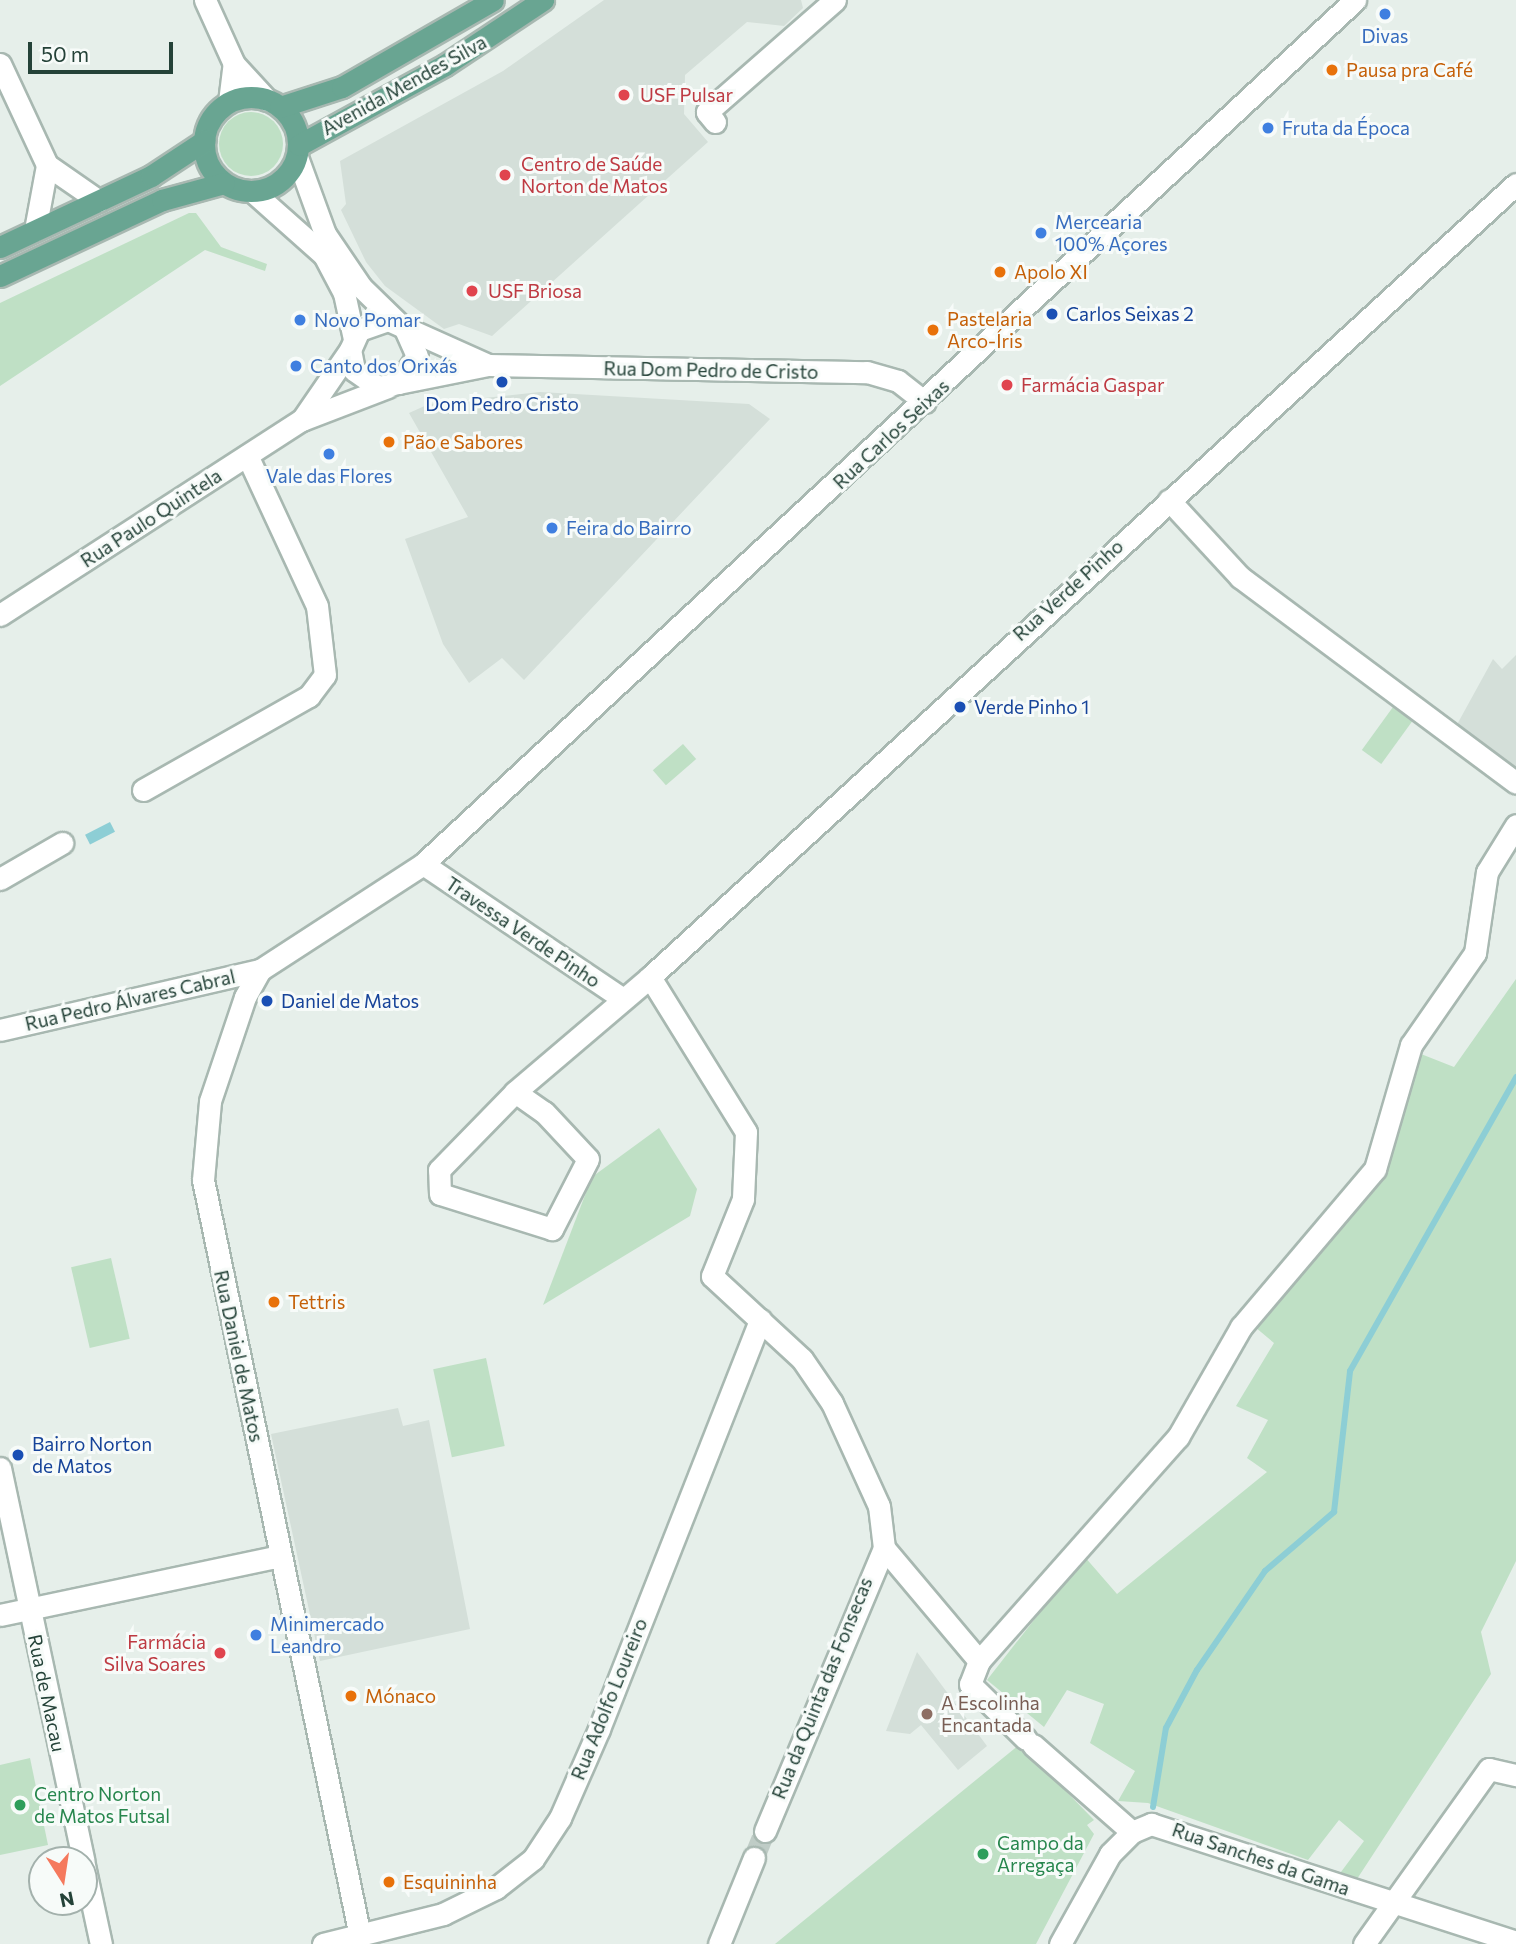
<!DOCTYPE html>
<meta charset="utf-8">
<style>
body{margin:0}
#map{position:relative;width:1516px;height:1944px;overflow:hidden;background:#e6efea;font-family:Commissioner,sans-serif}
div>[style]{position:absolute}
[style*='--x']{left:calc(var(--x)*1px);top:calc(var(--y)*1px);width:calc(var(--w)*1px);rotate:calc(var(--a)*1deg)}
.built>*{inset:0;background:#d4dfd9}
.green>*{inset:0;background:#bfe0c5;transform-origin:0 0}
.round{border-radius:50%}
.water>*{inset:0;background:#8dced5;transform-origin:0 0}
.stream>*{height:6px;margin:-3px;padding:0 3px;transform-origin:3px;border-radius:3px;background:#8dced5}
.minor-tunnel>*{height:21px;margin-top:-10.5px;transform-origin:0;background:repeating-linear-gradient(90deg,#bfccc6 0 21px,transparent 0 31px)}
.roads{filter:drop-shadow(2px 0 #a8b8b1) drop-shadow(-2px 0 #a8b8b1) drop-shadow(0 2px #a8b8b1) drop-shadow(0 -2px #a8b8b1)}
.minor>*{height:21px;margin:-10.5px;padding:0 10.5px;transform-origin:10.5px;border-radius:10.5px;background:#fff}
.major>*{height:21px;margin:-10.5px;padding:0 10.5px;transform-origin:10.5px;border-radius:10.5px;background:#69a592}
.major>.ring{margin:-10.5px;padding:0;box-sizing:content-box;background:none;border:21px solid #69a592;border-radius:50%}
.dots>*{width:19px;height:19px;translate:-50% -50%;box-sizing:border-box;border:4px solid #f7fbf9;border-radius:50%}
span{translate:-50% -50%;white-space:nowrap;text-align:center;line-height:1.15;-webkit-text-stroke:6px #f7fbf9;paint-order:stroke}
.shop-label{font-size:19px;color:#366cbe}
.left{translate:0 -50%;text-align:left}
.food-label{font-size:19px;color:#c56008}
.street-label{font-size:19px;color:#244238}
.health-label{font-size:19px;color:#be3a42}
.right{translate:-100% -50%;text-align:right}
.transit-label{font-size:19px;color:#164399}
.education-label{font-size:19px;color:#785e54}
.leisure-label{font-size:19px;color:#27864d}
.north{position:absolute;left:28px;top:1846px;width:70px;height:70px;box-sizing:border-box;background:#f7fbf9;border:2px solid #a3b1ac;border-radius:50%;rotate:168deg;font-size:19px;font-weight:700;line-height:28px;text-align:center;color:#244238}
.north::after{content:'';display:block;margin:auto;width:24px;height:32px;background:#f5795d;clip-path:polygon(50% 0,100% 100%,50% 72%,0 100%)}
.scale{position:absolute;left:28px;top:42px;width:145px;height:32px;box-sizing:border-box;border:4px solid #244238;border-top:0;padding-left:9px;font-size:21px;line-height:24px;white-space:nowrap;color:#244238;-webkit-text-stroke:5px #f7fbf9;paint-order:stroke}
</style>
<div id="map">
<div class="built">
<div style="clip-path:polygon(604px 0,801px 0,803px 8px,784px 26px,747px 22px,685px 75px,684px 114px,708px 142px,492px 336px,459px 324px,444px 329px,385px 286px,366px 262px,341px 210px,346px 204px,340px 161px,503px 71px)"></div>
<div style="clip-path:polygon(540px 392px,749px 404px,770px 419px,524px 680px,502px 658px,469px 683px,443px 644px,405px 539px,468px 517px,409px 413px,429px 404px)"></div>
<div style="clip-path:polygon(1516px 655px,1516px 776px,1454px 730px,1493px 659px,1502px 669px)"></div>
<div style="clip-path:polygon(398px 1408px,403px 1426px,429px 1420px,470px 1629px,320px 1661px,271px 1434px)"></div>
<div style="clip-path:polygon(917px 1652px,987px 1746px,958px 1770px,921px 1725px,910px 1734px,886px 1731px)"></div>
</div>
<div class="green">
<div class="round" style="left:219px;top:112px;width:64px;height:64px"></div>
<div style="clip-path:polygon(189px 213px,196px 213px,221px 247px,267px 264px,265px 271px,205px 250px,0 386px,0 303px)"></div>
<div style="left:1393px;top:707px;width:24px;height:53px;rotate:36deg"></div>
<div style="left:683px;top:744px;width:20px;height:40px;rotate:49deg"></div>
<div style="clip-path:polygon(1516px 979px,1516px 1561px,1481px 1632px,1491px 1674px,1357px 1879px,1338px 1876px,1364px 1841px,1339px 1820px,1308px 1860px,1148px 1803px,1118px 1801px,1135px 1771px,1090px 1743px,1104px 1704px,1067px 1690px,1044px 1727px,987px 1680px,1084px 1556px,1117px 1594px,1267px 1472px,1247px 1458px,1268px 1420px,1236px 1406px,1274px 1343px,1255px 1327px,1383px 1174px,1421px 1054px,1454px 1067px)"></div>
<div style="clip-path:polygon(659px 1128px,697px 1189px,690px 1216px,543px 1305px,592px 1177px)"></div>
<div style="left:111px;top:1258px;width:83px;height:41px;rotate:77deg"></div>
<div style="left:486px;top:1358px;width:90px;height:54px;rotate:78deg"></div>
<div style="clip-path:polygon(1020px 1744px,1094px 1820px,1087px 1825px,1094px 1834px,1036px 1944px,775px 1944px)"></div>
<div style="clip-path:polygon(30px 1758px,48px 1845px,0 1855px,0 1765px)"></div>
</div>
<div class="water">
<div style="left:110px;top:822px;width:11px;height:28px;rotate:63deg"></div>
</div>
<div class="stream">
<div style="--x:1153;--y:1807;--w:80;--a:-80.7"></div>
<div style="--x:1166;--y:1728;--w:66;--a:-61.9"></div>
<div style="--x:1197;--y:1670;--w:120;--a:-55.5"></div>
<div style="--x:1265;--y:1571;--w:91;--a:-40.5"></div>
<div style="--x:1334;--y:1512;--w:142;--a:-83.5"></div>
<div style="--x:1350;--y:1371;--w:338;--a:-60.5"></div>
</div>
<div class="minor-tunnel">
<div style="--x:754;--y:1858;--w:29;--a:-68"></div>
</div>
<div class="roads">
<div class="minor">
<div style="--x:205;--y:0;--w:70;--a:65.6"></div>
<div style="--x:234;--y:64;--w:49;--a:47.5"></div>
<div style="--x:0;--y:64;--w:111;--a:65"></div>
<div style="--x:47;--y:165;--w:63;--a:34.7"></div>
<div style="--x:229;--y:102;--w:38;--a:-83"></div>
<div style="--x:715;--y:122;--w:13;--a:-129"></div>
<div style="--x:707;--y:112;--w:170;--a:-41.2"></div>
<div style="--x:297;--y:157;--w:82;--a:70"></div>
<div style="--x:325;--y:234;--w:64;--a:55.8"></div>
<div style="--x:361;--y:287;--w:52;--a:44.2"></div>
<div style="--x:253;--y:192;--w:95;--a:41.6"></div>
<div style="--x:324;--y:255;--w:43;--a:62.2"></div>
<div style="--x:344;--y:293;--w:47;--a:77.7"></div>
<div style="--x:35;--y:230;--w:66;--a:-79.5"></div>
<div style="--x:488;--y:365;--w:112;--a:168.7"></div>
<div style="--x:378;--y:387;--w:29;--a:-145"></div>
<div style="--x:354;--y:370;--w:20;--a:-101"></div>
<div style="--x:350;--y:350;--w:22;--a:-66"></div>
<div style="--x:359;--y:330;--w:31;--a:-19"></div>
<div style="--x:388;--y:320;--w:110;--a:24.2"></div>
<div style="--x:488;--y:365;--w:379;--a:1.1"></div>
<div style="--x:867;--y:372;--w:32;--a:16"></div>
<div style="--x:898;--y:381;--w:34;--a:38"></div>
<div style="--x:399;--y:383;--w:32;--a:-56"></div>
<div style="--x:417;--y:356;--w:32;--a:-114"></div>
<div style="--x:302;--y:420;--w:85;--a:-55.6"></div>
<div style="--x:1169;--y:500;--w:105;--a:47.3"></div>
<div style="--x:1240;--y:577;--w:344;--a:36.7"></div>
<div style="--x:0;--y:615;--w:359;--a:-32.9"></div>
<div style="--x:302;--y:420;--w:92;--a:-21"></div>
<div style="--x:143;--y:790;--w:191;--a:-29.5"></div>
<div style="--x:309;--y:696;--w:26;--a:-53"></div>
<div style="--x:325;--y:675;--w:69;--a:-96.6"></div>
<div style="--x:317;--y:606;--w:166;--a:-114.9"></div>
<div style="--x:423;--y:864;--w:241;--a:34"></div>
<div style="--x:0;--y:879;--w:72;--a:-30.1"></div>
<div style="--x:650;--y:977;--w:182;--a:58.2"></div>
<div style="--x:746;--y:1132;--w:67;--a:92.6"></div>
<div style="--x:743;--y:1199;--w:83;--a:111.9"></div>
<div style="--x:712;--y:1276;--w:122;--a:42.7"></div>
<div style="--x:802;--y:1359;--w:53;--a:55.7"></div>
<div style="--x:832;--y:1403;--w:113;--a:65.5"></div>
<div style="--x:879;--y:1506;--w:42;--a:83.2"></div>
<div style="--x:884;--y:1548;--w:148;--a:49.9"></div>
<div style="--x:979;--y:1661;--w:25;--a:111"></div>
<div style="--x:970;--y:1684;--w:78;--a:44.5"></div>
<div style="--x:0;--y:1030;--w:267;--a:-13"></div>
<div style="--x:515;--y:1092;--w:35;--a:35"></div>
<div style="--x:544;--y:1112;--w:64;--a:46.9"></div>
<div style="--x:588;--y:1159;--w:79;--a:117.2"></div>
<div style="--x:552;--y:1229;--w:117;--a:-162.6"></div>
<div style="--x:440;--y:1194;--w:24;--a:-92"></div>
<div style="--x:439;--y:1170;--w:109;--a:-45.7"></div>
<div style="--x:515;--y:1092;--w:177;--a:-40.4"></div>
<div style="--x:650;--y:977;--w:1174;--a:-42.48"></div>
<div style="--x:0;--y:1468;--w:401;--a:78"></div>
<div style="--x:0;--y:1615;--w:286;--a:-11.9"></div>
<div style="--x:979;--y:1661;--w:300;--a:-48.4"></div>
<div style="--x:1178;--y:1437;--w:127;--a:-60.2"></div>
<div style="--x:1241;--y:1327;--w:207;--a:-49.7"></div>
<div style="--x:1375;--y:1169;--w:129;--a:-73.8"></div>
<div style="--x:1411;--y:1045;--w:112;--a:-55.2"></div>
<div style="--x:1475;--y:953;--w:82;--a:-81.6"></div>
<div style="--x:1487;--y:872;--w:55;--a:-58.3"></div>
<div style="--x:1033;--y:1745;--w:132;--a:41.3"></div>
<div style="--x:765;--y:1831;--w:307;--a:-67.2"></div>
<div style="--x:84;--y:1865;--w:81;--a:77.9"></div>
<div style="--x:360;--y:1936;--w:772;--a:-101.73"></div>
<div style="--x:203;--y:1180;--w:79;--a:-84.9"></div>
<div style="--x:210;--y:1101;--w:110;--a:-71.4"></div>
<div style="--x:245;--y:997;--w:31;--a:-61"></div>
<div style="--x:260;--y:970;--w:194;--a:-33"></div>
<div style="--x:423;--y:864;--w:1271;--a:-42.83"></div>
<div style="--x:323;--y:1944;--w:124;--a:-14"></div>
<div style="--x:443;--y:1914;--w:59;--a:-26.1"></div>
<div style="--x:496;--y:1888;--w:47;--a:-38.1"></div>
<div style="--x:533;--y:1859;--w:49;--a:-56.6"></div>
<div style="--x:560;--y:1818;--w:97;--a:-66.3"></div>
<div style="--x:599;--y:1729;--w:440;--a:-68.5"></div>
<div style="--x:719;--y:1944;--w:93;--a:-67.9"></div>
<div style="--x:1060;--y:1944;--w:103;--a:-60.9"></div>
<div style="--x:1110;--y:1854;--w:31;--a:-45"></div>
<div style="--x:1132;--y:1832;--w:21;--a:-23"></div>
<div style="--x:1151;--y:1824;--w:384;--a:17.9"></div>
<div style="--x:1364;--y:1944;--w:215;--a:-54.5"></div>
<div style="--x:1489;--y:1769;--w:28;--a:13"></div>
</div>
<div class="major">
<div class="ring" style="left:204px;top:97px;width:73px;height:73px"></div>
<div style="--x:280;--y:107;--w:65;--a:-17.9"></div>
<div style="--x:342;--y:87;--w:174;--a:-29.9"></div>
<div style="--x:299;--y:145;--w:166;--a:-28.7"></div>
<div style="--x:445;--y:65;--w:118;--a:-33.6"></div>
<div style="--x:0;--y:247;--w:167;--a:-25.2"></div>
<div style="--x:151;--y:176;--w:64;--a:-33.4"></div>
<div style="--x:0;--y:276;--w:179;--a:-25.1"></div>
<div style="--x:162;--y:200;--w:64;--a:-15.3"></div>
</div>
</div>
<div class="dots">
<div style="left:1385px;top:14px;background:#3f7fe0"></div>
<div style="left:1332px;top:70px;background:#e8710a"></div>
<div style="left:624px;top:95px;background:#e0444e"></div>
<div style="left:1268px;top:128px;background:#3f7fe0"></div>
<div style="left:505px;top:175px;background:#e0444e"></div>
<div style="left:1041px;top:233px;background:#3f7fe0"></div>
<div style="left:1000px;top:272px;background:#e8710a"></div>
<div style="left:472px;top:291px;background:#e0444e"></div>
<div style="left:1052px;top:314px;background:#1a4fb4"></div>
<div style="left:300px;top:320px;background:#3f7fe0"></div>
<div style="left:933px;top:330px;background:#e8710a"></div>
<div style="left:296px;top:366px;background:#3f7fe0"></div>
<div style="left:502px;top:382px;background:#1a4fb4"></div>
<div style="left:1007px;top:385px;background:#e0444e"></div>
<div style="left:389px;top:442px;background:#e8710a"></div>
<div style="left:329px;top:454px;background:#3f7fe0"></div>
<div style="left:552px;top:528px;background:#3f7fe0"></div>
<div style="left:960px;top:707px;background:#1a4fb4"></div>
<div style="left:267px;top:1001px;background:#1a4fb4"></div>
<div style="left:274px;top:1302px;background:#e8710a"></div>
<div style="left:18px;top:1455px;background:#1a4fb4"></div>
<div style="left:256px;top:1635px;background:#3f7fe0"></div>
<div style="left:220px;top:1653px;background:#e0444e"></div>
<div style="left:351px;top:1696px;background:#e8710a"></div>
<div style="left:927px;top:1714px;background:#8d6e63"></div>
<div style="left:20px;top:1805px;background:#2e9e5b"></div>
<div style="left:983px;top:1854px;background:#2e9e5b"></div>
<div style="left:389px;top:1882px;background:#e8710a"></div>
</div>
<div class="shop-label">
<span style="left:1385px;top:36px">Divas</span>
<span class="left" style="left:1282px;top:128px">Fruta da Época</span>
<span class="left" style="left:1055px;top:233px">Mercearia<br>100% Açores</span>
<span class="left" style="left:314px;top:320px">Novo Pomar</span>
<span class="left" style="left:310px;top:366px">Canto dos Orixás</span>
<span style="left:329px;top:476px">Vale das Flores</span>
<span class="left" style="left:566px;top:528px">Feira do Bairro</span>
<span class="left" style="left:270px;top:1635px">Minimercado<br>Leandro</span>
</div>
<div class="food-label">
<span class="left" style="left:1346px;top:70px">Pausa pra Café</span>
<span class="left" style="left:1014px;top:272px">Apolo XI</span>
<span class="left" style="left:947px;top:330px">Pastelaria<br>Arco-Íris</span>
<span class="left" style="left:403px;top:442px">Pão e Sabores</span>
<span class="left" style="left:288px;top:1302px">Tettris</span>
<span class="left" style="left:365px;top:1696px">Mónaco</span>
<span class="left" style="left:403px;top:1882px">Esquininha</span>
</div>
<div class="street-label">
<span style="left:404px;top:85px;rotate:-29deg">Avenida Mendes Silva</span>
<span style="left:711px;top:370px;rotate:1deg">Rua Dom Pedro de Cristo</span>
<span style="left:891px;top:434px;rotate:-43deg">Rua Carlos Seixas</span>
<span style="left:151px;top:518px;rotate:-33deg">Rua Paulo Quintela</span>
<span style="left:1068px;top:590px;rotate:-42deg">Rua Verde Pinho</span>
<span style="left:523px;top:932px;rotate:34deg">Travessa Verde Pinho</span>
<span style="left:130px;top:1000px;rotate:-13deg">Rua Pedro Álvares Cabral</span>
<span style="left:239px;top:1356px;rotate:78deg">Rua Daniel de Matos</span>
<span style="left:822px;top:1688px;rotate:-68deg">Rua da Quinta das Fonsecas</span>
<span style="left:47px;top:1693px;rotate:78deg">Rua de Macau</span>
<span style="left:609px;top:1699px;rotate:-68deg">Rua Adolfo Loureiro</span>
<span style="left:1261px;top:1859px;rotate:19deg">Rua Sanches da Gama</span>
</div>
<div class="health-label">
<span class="left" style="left:640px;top:95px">USF Pulsar</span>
<span class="left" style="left:521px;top:175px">Centro de Saúde<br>Norton de Matos</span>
<span class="left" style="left:488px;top:291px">USF Briosa</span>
<span class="left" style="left:1021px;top:385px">Farmácia Gaspar</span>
<span class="right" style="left:206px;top:1653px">Farmácia<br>Silva Soares</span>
</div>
<div class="transit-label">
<span class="left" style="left:1066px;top:314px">Carlos Seixas 2</span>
<span style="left:502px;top:404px">Dom Pedro Cristo</span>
<span class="left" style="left:974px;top:707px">Verde Pinho 1</span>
<span class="left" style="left:281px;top:1001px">Daniel de Matos</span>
<span class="left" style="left:32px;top:1455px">Bairro Norton<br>de Matos</span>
</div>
<div class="education-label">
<span class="left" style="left:941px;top:1714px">A Escolinha<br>Encantada</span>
</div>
<div class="leisure-label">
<span class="left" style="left:34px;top:1805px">Centro Norton<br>de Matos Futsal</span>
<span class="left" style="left:997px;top:1854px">Campo da<br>Arregaça</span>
</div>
<div class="north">N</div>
<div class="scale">50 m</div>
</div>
